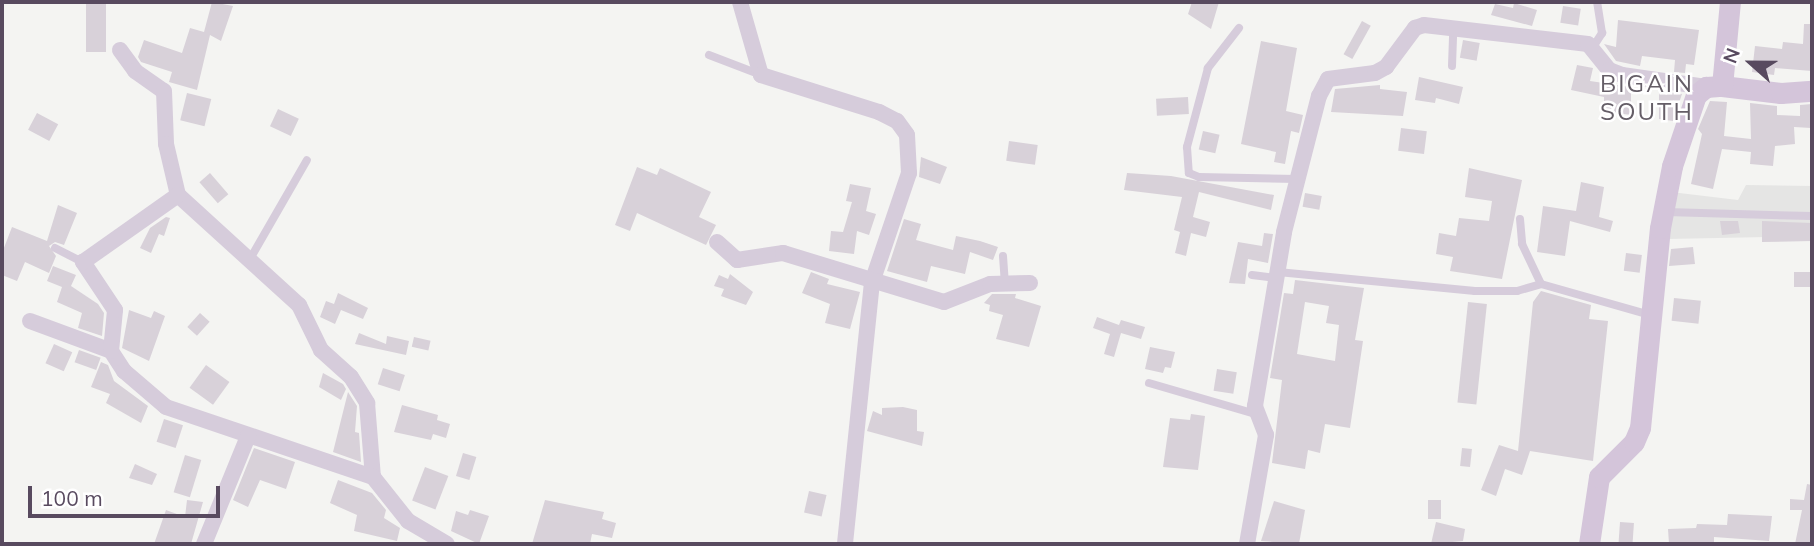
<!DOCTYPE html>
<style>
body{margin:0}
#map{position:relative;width:1814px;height:546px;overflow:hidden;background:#f4f4f2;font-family:Mulish,sans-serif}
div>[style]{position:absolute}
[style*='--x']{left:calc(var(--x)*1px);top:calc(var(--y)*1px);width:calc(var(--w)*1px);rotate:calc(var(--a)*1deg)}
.education>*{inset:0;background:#e5e5e4}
.building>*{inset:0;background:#d8d1d9;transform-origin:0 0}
.lane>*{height:8px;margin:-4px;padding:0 4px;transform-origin:4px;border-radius:4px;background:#d6ccdb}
.street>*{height:16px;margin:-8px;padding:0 8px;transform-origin:8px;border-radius:8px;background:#d6ccdb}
.secondary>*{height:21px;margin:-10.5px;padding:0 10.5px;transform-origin:10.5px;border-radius:10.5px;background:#d4c5da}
span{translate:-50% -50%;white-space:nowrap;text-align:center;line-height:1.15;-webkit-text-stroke:5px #fff;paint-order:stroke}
.quarter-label{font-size:24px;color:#655e67;letter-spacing:2px}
.frame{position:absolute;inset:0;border:4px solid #584a5f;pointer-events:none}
.north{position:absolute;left:1716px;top:28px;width:70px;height:70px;-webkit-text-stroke:5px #fff;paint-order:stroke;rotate:291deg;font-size:19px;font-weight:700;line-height:28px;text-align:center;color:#584a5f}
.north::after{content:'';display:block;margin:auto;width:24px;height:32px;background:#584a5f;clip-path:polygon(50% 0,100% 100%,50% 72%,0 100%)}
.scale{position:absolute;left:28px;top:486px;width:192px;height:32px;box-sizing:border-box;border:4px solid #584a5f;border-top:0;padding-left:9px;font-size:21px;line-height:24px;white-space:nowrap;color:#584a5f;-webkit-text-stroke:5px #fff;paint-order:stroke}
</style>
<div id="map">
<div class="education">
<div style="clip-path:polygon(1746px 185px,1812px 186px,1812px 236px,1667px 239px,1671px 192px,1738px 200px)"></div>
</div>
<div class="building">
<div style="left:86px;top:2px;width:20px;height:50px"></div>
<div style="clip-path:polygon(212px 2px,233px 6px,221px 41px,210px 35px,197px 90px,169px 82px,172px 72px,141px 62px,138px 57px,144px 40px,182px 53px,190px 28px,204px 32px)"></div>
<div style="clip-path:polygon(1192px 2px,1219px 2px,1211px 29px,1188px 14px)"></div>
<div style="clip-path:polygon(1514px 3px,1537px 10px,1532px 26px,1491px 15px,1495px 4px,1513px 8px)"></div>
<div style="left:1563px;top:6px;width:18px;height:17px;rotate:9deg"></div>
<div style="clip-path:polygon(1618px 20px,1699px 30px,1694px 65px,1686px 64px,1685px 73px,1674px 72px,1675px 60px,1642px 56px,1640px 66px,1616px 61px,1604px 44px,1616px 47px)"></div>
<div style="left:1362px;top:21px;width:10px;height:38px;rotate:29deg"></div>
<div style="clip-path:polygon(1804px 24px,1812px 24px,1812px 71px,1775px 68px,1774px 75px,1752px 72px,1755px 46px,1782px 49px,1783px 42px,1803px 44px)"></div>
<div style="left:1463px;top:40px;width:17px;height:18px;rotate:10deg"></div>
<div style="clip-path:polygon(1261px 41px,1297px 48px,1286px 111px,1303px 115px,1299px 133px,1291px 131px,1285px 164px,1274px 162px,1276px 152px,1241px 144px)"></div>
<div style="clip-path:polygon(1577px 65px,1593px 68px,1590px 81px,1631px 87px,1631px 115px,1604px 111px,1604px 97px,1571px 90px)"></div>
<div style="clip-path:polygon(1419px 77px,1463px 87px,1459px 104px,1436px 98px,1435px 103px,1415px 100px)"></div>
<div style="clip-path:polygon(1380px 85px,1380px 89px,1407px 92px,1403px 116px,1331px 112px,1335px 89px)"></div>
<div style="clip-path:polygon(1659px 91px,1682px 94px,1673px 121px,1659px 119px)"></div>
<div style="left:187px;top:93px;width:25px;height:28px;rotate:14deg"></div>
<div style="left:1188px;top:97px;width:17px;height:32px;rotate:87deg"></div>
<div style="clip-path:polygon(1710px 101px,1727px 102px,1724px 136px,1751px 139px,1750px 103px,1777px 106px,1777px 115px,1800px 116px,1800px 105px,1812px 104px,1811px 128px,1794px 127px,1795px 144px,1775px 146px,1773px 166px,1750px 164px,1751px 152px,1722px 149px,1713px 189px,1691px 184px,1702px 134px,1698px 129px)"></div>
<div style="left:278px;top:109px;width:23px;height:19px;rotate:25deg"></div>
<div style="left:37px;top:113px;width:24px;height:19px;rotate:28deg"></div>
<div style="left:1401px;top:128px;width:26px;height:23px;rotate:7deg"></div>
<div style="left:1203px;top:131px;width:17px;height:19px;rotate:13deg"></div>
<div style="left:1009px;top:141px;width:29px;height:20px;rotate:8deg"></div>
<div style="clip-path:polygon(921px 157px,947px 167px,940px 184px,919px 177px)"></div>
<div style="clip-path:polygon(637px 167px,657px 175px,660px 168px,711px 192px,699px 217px,716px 225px,706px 245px,637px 213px,630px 231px,615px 225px)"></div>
<div style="clip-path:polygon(1469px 168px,1522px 180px,1502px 279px,1450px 271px,1453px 257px,1436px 254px,1439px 233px,1456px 236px,1459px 218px,1489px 221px,1492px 201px,1465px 197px)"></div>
<div style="left:210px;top:173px;width:28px;height:14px;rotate:49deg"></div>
<div style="clip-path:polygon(1127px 173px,1171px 176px,1274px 195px,1271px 210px,1199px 192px,1193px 217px,1210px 222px,1206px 237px,1191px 233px,1186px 256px,1175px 253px,1180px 232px,1174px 230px,1182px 197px,1124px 190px)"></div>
<div style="clip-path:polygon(1581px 182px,1604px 187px,1599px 217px,1613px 221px,1610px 232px,1570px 221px,1565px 256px,1537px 252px,1543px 206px,1576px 211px)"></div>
<div style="clip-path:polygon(850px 184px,871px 188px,866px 211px,876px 214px,869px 235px,857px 231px,854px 254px,829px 251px,831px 231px,843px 232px,852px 202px,846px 201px)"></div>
<div style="left:1305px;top:193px;width:17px;height:14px;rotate:10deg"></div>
<div style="clip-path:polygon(58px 205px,77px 213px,64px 245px,55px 242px,49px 246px,56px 256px,49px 273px,25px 262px,17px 281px,2px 275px,2px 253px,12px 227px,47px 241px)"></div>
<div style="clip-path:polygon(166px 217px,170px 218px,164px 236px,159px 234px,151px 253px,140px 248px,150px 228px)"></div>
<div style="clip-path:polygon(904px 219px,921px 224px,916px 240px,953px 250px,956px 236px,980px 241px,998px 247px,993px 260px,970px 252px,965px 274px,931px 266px,927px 282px,887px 271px)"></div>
<div style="clip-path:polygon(1720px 221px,1738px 221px,1740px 233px,1722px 235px)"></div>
<div style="clip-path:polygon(1762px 221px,1812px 223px,1812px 241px,1762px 242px)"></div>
<div style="clip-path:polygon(1264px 233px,1273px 234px,1268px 263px,1248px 259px,1245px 284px,1229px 283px,1238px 242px,1262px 246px)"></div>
<div style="clip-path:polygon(1693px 247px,1695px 264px,1669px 266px,1671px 249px)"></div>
<div style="left:1626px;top:253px;width:16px;height:18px;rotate:7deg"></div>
<div style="clip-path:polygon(53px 266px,76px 275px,71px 286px,98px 304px,104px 313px,102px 336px,78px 328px,82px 313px,57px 302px,62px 287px,47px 281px)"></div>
<div style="clip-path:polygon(811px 272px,829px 279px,827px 284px,860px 292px,850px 329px,825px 323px,830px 304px,802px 293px)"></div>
<div style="left:1812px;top:272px;width:15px;height:18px;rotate:90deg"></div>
<div style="clip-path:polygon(730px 274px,753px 292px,746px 305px,721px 296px,724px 289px,714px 286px,719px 275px,728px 279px)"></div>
<div style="clip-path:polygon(evenodd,1295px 280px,1364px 288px,1355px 340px,1363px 341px,1350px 428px,1325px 424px,1320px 453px,1308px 450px,1305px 469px,1272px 463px,1282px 380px,1270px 378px,1284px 293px,1293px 294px,1295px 280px,1305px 302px,1329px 306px,1326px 323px,1339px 325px,1335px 361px,1297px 354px,1305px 302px)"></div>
<div style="clip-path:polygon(1541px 291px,1591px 305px,1589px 319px,1608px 321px,1593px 461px,1530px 451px,1522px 475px,1505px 469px,1496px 496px,1481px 490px,1499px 445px,1518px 451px,1533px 302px)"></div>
<div style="clip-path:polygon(338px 293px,368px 308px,363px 319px,341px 310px,335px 324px,320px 317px,326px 301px,334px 304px)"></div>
<div style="clip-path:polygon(992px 294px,1016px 294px,1015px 298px,1041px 306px,1029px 347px,996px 339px,1003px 315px,989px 311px,990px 305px,984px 303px)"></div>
<div style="left:1674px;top:298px;width:27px;height:23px;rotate:6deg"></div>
<div style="left:1468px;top:302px;width:19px;height:101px;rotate:6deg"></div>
<div style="clip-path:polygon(129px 310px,151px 318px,154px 311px,165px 316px,149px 361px,122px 348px)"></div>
<div style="left:200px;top:313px;width:13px;height:19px;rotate:42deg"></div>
<div style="clip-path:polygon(1097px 317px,1119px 325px,1121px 320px,1145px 327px,1141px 339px,1121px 333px,1114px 357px,1104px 354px,1110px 334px,1093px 328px)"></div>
<div style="clip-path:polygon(359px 333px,386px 344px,387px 336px,409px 341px,406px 355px,355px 344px)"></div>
<div style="left:414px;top:337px;width:17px;height:10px;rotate:13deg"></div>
<div style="left:54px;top:344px;width:20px;height:21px;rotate:24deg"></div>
<div style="clip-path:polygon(1150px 347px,1175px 352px,1171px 368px,1165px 367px,1163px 373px,1145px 369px)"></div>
<div style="left:79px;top:350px;width:23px;height:13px;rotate:20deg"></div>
<div style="clip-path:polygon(101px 362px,108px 365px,114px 381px,148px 406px,141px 423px,106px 403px,110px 394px,91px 387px)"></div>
<div style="left:206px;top:365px;width:29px;height:28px;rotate:36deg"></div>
<div style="left:383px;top:368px;width:23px;height:17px;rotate:18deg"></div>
<div style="left:1217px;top:369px;width:20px;height:22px;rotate:9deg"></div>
<div style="clip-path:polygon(323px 373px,343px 384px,346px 389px,341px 400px,319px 387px)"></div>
<div style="clip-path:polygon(348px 392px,357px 406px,355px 432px,359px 433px,361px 462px,333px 452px)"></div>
<div style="clip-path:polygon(402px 405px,438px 415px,437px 420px,450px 424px,446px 438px,433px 434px,431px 440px,394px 432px)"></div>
<div style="clip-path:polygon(903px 407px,917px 410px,917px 431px,924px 432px,922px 446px,867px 431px,873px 411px,882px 415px,882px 408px)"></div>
<div style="clip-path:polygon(1191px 414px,1205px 416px,1198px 470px,1163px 467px,1170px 418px,1190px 420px)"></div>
<div style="left:164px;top:419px;width:20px;height:24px;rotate:18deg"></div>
<div style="clip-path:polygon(254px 448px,295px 462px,286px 489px,260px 480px,248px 507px,233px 500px)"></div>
<div style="left:1462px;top:448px;width:10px;height:18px;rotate:6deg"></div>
<div style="left:463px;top:453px;width:14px;height:24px;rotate:17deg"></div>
<div style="left:185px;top:455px;width:17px;height:39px;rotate:17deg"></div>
<div style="clip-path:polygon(135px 464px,157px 474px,152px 485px,129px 478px)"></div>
<div style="left:425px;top:467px;width:25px;height:36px;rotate:21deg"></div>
<div style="clip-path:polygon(338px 480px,372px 493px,386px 510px,384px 518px,400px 528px,397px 541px,354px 531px,357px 515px,330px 503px)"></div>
<div style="clip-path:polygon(1807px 484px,1812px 485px,1811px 544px,1795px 544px,1802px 510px,1790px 510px,1790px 499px,1804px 500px)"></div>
<div style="left:809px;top:491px;width:18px;height:22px;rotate:13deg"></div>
<div style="clip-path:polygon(187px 500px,203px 502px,191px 544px,154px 544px,166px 510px,185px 517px)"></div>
<div style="clip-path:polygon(545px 500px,604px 512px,602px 519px,616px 523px,612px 538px,592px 534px,590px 544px,532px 544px)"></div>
<div style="left:1428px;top:500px;width:13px;height:19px"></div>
<div style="clip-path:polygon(1274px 501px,1305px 510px,1299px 544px,1261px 541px)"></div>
<div style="clip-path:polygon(470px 510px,489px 516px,479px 544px,451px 531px,456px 511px,468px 515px)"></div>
<div style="clip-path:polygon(1728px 514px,1772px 516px,1769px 541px,1714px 537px,1714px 544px,1669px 544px,1668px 529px,1696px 528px,1697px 524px,1727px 525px)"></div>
<div style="clip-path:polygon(1436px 522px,1465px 529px,1463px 541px,1431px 544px)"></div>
<div style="left:1620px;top:522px;width:14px;height:21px;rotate:4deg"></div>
</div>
<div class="lane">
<div style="--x:1239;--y:28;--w:51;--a:127.8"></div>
<div style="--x:1208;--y:68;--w:82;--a:104.9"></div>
<div style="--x:1187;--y:147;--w:26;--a:86"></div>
<div style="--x:1189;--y:173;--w:11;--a:22"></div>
<div style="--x:1199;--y:177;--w:98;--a:1.2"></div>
<div style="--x:1593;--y:47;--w:17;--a:-57"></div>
<div style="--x:1602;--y:33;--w:31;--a:-99"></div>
<div style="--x:709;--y:55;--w:56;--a:21"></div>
<div style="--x:1452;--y:66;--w:36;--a:-88"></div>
<div style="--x:1666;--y:212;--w:146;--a:1.6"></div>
<div style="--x:1520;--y:219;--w:25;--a:85"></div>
<div style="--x:1522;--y:244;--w:44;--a:64.6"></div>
<div style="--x:55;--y:248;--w:31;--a:27"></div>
<div style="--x:1003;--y:256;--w:26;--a:86"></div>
<div style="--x:250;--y:259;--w:114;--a:-60.1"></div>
<div style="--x:1278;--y:272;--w:198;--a:5.5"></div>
<div style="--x:1475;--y:291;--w:42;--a:0"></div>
<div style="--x:1517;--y:291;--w:25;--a:-16"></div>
<div style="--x:1541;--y:284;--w:113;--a:15.9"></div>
<div style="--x:1252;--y:275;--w:24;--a:7"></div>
<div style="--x:1149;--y:383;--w:115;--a:16.2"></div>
</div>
<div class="street">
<div style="--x:740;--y:2;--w:76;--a:74"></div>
<div style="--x:761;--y:75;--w:124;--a:17.4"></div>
<div style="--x:879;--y:112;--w:20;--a:27"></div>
<div style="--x:897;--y:121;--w:17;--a:54"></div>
<div style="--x:907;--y:135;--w:38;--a:87"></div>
<div style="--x:909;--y:173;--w:115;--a:108.7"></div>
<div style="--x:872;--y:282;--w:263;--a:95.9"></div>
<div style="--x:120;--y:50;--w:26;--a:54"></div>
<div style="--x:135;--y:71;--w:35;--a:35"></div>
<div style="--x:164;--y:91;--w:53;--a:87.8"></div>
<div style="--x:166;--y:144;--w:52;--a:76.8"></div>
<div style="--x:178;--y:195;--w:164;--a:42.3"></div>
<div style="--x:299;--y:305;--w:50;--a:63.9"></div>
<div style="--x:321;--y:350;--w:40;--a:42"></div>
<div style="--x:351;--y:377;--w:31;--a:58"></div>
<div style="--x:367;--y:403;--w:74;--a:85.4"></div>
<div style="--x:373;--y:477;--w:56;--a:51.5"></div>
<div style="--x:408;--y:521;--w:45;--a:30.5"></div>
<div style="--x:717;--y:242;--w:27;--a:42"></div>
<div style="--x:737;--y:260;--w:47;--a:-8.7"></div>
<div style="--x:783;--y:253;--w:168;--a:16.9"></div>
<div style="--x:944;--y:302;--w:49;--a:-21.4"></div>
<div style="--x:990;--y:284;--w:40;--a:-1.4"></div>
<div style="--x:30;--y:321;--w:86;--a:20.3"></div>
<div style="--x:111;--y:351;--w:24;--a:57"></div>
<div style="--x:124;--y:371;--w:55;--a:40.6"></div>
<div style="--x:166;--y:407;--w:219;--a:18.7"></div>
<div style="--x:111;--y:351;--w:41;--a:-84.4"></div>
<div style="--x:115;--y:310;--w:58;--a:-123.7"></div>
<div style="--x:83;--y:262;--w:116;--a:-35.2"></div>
<div style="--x:204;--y:544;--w:117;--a:-67.8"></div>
<div style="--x:1247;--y:544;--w:111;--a:-80.1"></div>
<div style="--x:1266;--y:435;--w:31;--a:-111"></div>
<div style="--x:1255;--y:406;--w:176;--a:-80.5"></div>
<div style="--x:1284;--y:232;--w:140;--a:-75.6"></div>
<div style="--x:1319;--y:96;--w:19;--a:-62"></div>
<div style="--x:1328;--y:79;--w:47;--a:-7.3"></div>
<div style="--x:1375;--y:73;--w:13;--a:-29"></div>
<div style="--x:1386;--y:67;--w:49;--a:-53.4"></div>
<div style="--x:1415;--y:28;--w:9;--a:-18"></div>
<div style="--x:1424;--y:25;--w:165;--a:6.6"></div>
<div style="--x:1588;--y:44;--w:33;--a:51"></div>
<div style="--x:1609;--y:70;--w:14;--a:21"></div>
<div style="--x:1622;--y:75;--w:85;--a:8.1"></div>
</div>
<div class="secondary">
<div style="--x:1722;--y:86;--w:59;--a:6.8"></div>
<div style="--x:1781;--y:93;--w:31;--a:-4"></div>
<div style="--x:1589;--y:544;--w:68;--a:-81.5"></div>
<div style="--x:1599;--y:477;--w:49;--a:-45"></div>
<div style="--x:1634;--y:442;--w:15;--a:-67"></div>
<div style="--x:1640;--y:428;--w:201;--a:-84.3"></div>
<div style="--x:1660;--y:228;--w:63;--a:-79"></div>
<div style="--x:1672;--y:166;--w:75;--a:-71.3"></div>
<div style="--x:1696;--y:95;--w:13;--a:-39"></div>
<div style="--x:1706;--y:87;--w:16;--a:-4"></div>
<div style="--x:1722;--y:86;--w:84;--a:-84.6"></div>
</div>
<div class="quarter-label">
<span style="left:1647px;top:98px">BIGAIN<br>SOUTH</span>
</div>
<div class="frame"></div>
<div class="north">N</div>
<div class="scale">100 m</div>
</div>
